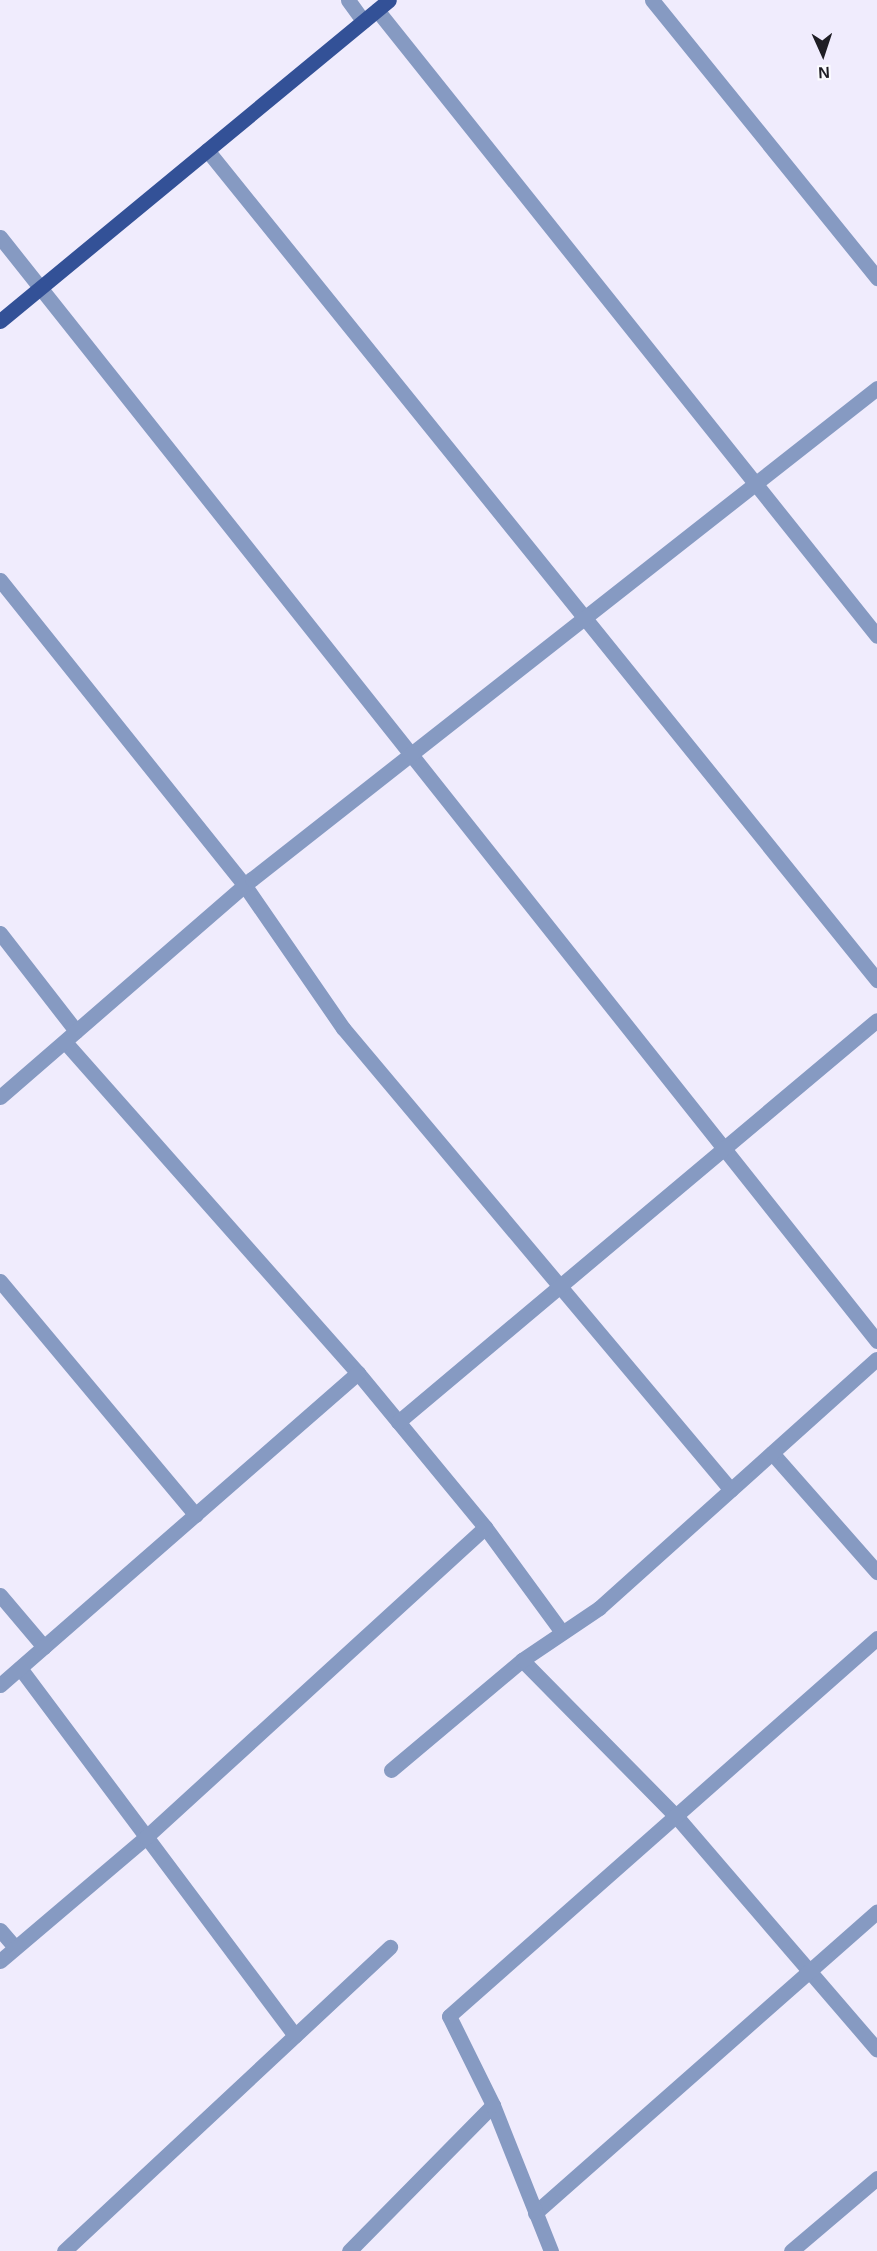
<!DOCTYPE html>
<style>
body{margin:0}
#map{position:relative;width:877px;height:2251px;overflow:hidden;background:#f0ecfd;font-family:Arial,sans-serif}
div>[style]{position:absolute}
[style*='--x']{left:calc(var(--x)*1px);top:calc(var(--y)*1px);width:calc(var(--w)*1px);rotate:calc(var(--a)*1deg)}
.minor>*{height:15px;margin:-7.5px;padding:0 7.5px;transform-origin:7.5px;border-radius:7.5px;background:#869ac2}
.major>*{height:15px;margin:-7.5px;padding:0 7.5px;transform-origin:7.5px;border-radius:7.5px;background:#335197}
span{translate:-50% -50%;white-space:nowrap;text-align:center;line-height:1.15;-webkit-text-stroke:5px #fcfcff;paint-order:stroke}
.north{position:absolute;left:793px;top:24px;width:60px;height:60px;-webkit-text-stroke:4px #fcfcff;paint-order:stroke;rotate:177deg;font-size:16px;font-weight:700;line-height:24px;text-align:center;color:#1f1e24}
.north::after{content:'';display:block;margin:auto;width:21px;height:27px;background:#1f1e24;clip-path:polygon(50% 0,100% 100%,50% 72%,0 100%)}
</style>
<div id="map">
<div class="minor">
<div style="--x:348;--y:0;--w:26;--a:54"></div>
<div style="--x:652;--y:0;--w:358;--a:51"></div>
<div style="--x:377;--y:10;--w:801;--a:51.38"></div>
<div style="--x:207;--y:150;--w:1067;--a:51.09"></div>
<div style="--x:0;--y:237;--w:1410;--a:51.54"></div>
<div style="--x:0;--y:580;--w:392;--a:51.3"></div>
<div style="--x:245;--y:886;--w:173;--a:55.4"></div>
<div style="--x:343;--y:1028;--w:603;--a:49.98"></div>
<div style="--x:0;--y:933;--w:124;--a:52.2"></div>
<div style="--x:65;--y:1042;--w:442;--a:48.5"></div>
<div style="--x:358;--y:1373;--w:200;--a:50.5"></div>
<div style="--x:485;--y:1527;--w:129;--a:53.8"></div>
<div style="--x:0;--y:1097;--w:333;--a:-40.9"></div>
<div style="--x:252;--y:879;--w:795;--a:-38.15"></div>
<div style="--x:0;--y:1281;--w:305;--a:50.1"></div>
<div style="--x:398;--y:1422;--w:625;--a:-40.01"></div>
<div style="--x:772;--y:1453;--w:159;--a:48.6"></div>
<div style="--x:0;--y:1595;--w:68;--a:49.8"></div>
<div style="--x:522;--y:1660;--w:219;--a:45.4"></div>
<div style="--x:676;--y:1816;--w:308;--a:49.3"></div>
<div style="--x:20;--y:1668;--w:459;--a:53.2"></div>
<div style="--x:0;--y:1685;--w:475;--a:-41.1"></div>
<div style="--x:391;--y:1770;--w:171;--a:-40"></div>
<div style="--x:522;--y:1660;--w:93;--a:-34"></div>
<div style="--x:599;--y:1608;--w:373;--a:-41.9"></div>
<div style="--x:0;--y:1930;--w:23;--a:49"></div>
<div style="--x:0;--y:1961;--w:192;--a:-40.3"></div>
<div style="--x:146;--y:1837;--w:459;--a:-42.4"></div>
<div style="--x:535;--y:2213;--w:456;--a:-41.4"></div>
<div style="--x:64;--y:2251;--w:446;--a:-43"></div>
<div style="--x:349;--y:2251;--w:205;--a:-45.4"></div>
<div style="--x:551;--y:2251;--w:157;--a:-111.7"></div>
<div style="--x:493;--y:2105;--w:99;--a:-116.3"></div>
<div style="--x:449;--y:2016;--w:571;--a:-41.45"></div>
<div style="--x:791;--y:2251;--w:113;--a:-40.3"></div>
</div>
<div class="major">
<div style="--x:0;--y:321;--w:504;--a:-39.53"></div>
</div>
<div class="north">N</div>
</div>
